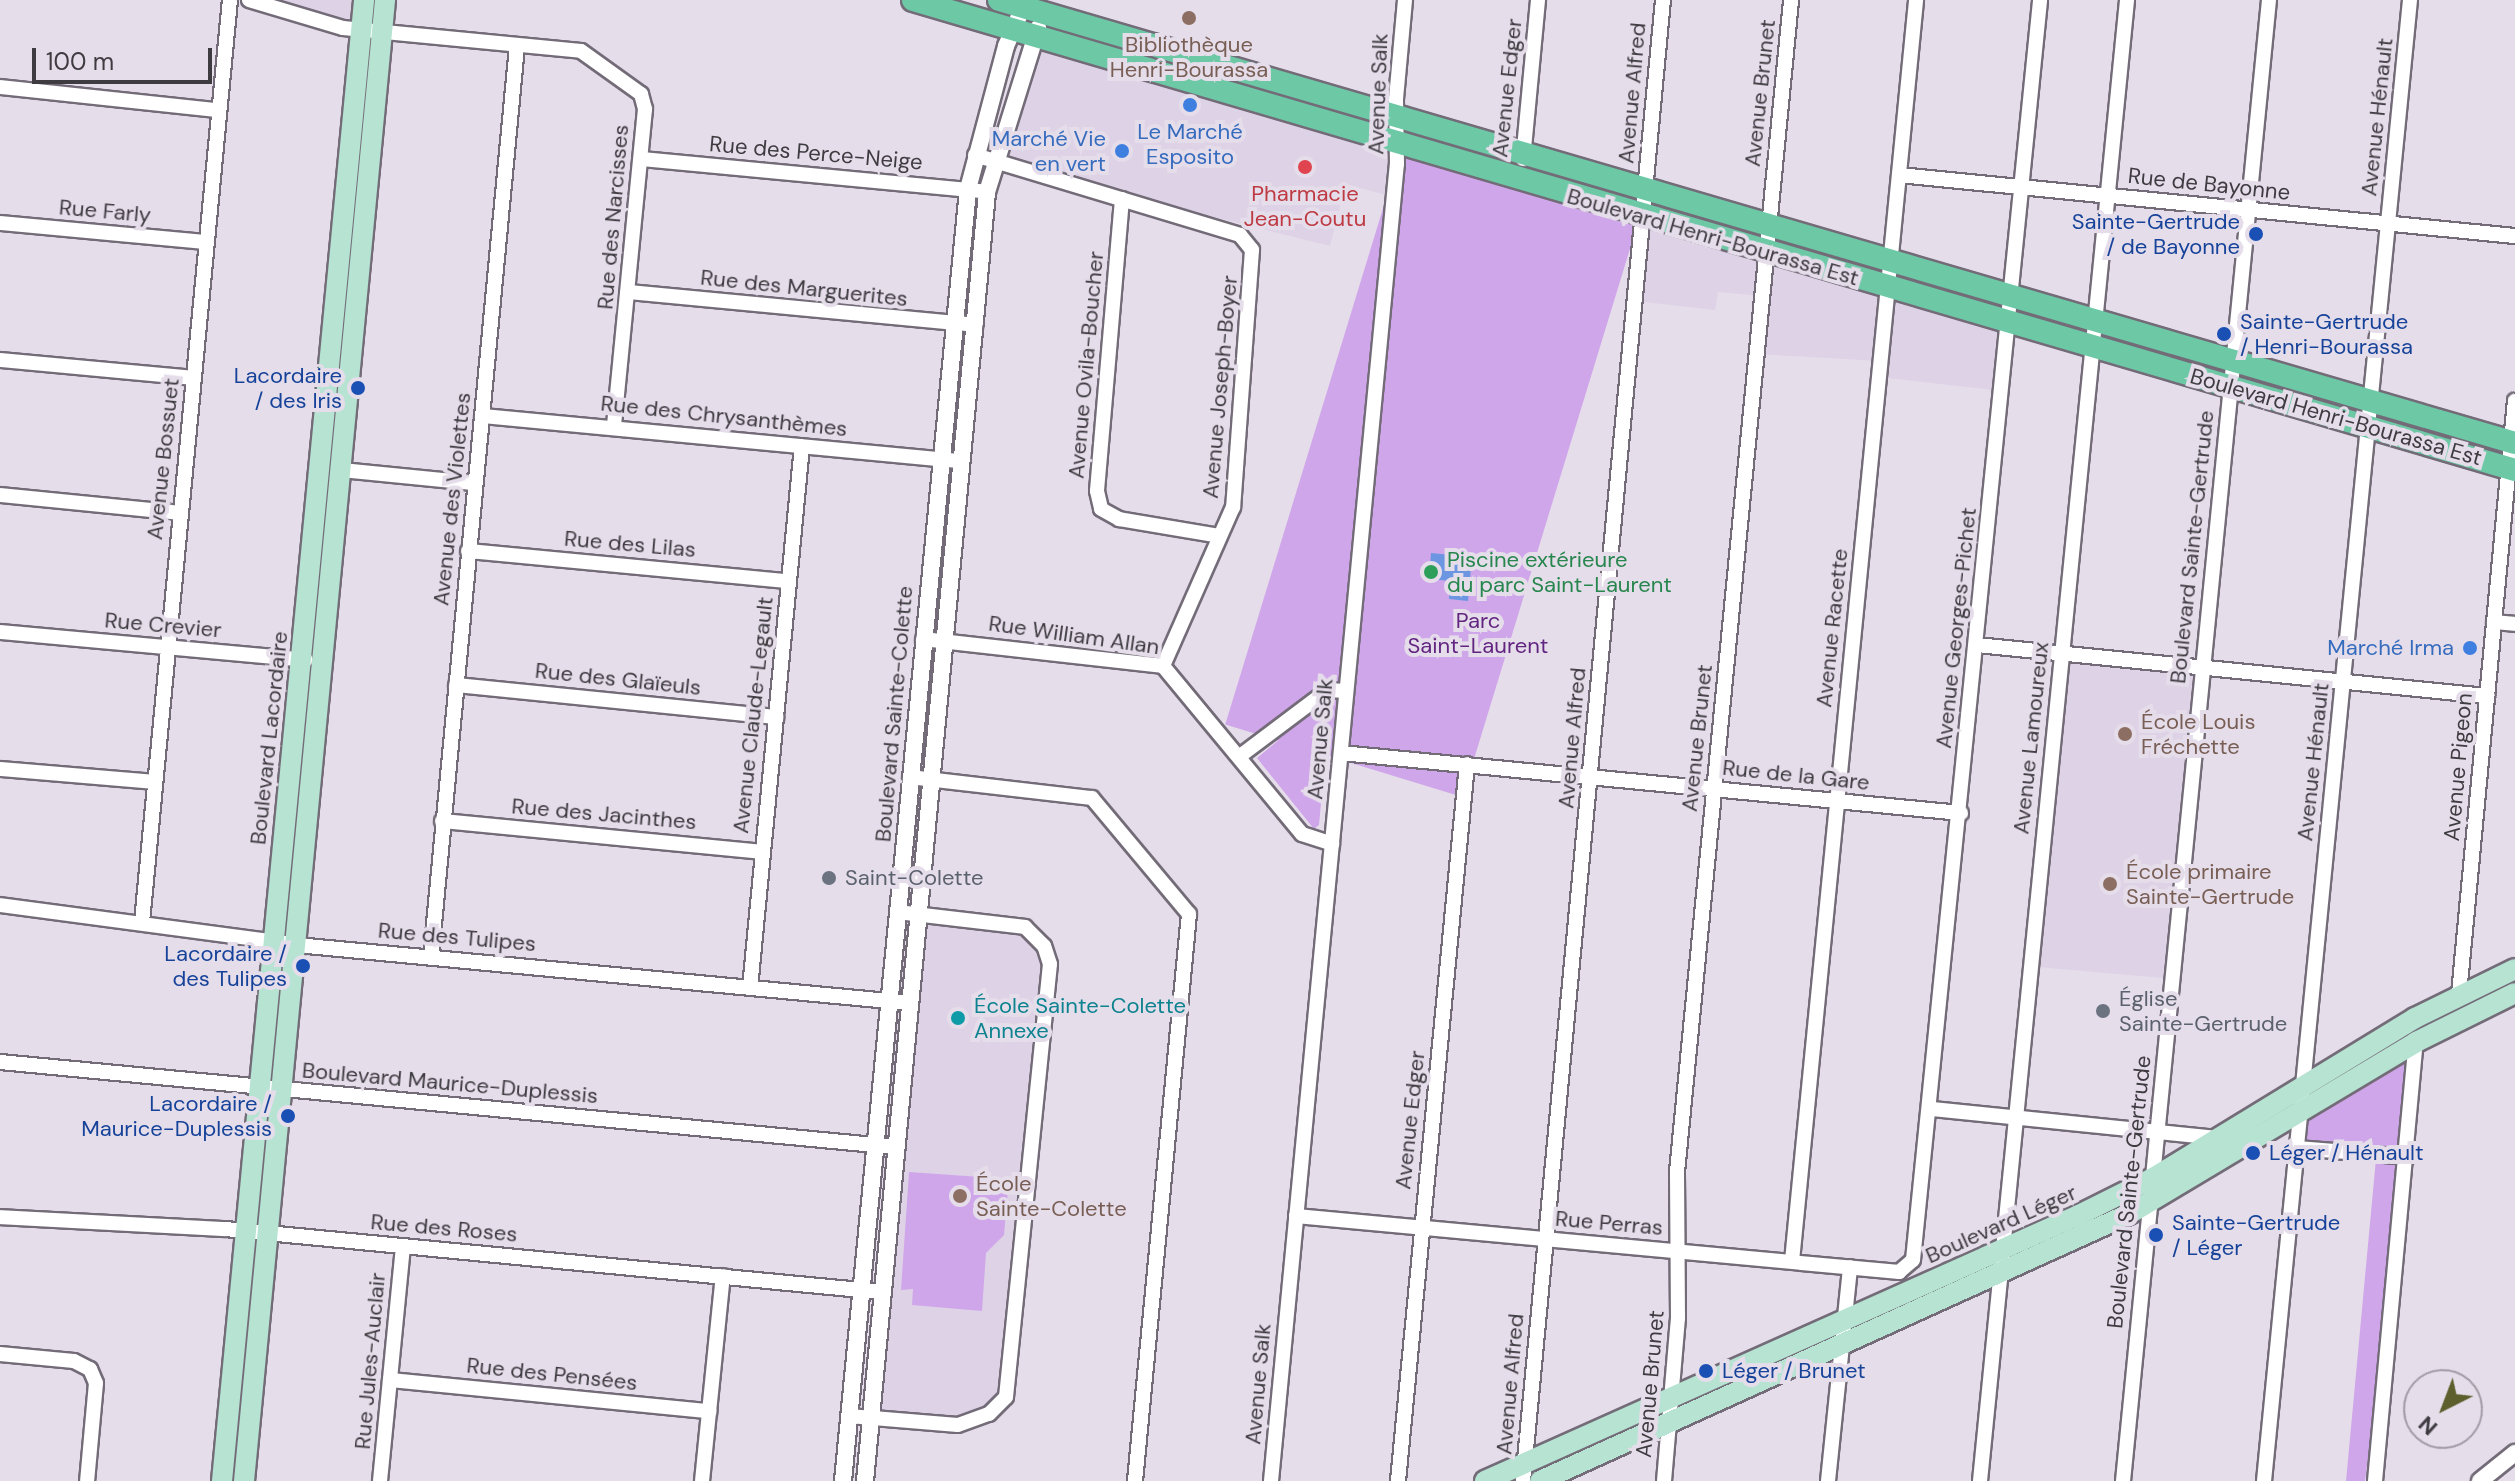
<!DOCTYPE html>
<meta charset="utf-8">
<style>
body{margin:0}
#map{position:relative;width:2515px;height:1481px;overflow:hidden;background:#e5ddea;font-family:"DM Sans",sans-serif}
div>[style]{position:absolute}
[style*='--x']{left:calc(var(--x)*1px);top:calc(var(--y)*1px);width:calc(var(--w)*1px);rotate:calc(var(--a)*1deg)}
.built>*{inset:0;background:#ded2e6;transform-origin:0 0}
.green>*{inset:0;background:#d0a6ea;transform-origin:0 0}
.water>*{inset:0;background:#6c96e2}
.roads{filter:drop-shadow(2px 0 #736c78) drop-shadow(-2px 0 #736c78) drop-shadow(0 2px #736c78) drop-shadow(0 -2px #736c78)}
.minor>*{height:14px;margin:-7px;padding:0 7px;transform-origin:7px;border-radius:7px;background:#fff}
.tertiary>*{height:16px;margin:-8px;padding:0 8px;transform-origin:8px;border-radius:8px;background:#fff}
.secondary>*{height:20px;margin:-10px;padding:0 10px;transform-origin:10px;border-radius:10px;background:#b6e3d2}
.primary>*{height:22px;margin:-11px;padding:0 11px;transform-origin:11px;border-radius:11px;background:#6dc8a6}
.dots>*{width:22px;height:22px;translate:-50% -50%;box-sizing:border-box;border:4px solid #e5ddea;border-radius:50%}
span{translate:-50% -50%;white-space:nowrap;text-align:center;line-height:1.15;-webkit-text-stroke:8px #e5ddea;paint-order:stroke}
.education-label{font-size:22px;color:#785e54}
.left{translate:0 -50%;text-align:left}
.street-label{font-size:22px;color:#3e3b41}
.shop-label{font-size:22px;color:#366cbe}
.right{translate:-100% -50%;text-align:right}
.health-label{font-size:22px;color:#be3a42}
.transit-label{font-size:22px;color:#164399}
.leisure-label{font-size:22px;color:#27864d}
.park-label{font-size:22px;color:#622481}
.worship-label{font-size:22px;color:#5b616d}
.culture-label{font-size:22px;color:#0d838f}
.north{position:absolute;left:2403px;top:1369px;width:80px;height:80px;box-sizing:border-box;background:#e5ddea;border:2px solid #a29ca6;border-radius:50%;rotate:222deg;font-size:22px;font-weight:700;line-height:32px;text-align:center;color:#3e3b41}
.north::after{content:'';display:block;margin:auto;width:28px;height:36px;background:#5d5f2c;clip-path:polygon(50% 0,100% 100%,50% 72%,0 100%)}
.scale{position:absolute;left:32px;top:48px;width:180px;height:36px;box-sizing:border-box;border:4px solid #3e3b41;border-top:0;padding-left:10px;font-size:24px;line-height:28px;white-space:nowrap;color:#3e3b41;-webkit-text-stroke:6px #e5ddea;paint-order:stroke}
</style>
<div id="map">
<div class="built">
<div style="clip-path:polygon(249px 0,364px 0,362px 30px)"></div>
<div style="clip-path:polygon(1034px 38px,1396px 141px,1400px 199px,1346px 184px,1330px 246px,995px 162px)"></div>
<div style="clip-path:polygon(1644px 217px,2008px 322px,2002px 391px,1879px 377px,1880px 361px,1757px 354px,1761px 296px,1718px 292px,1715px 310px,1636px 301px)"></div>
<div style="left:2062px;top:653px;width:141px;height:315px;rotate:5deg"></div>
<div style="clip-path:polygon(918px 914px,1039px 929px,1050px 964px,1001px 1405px,939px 1426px,871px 1419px)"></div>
</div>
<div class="green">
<div style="left:1403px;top:143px;width:248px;height:608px;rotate:17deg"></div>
<div style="clip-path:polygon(1324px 702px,1330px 704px,1319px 825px,1314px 829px,1257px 758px)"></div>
<div style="clip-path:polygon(2416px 1042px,2408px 1157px,2365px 1481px,2346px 1481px,2377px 1148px,2298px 1148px,2302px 1112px)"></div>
<div style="clip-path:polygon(909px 1172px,1009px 1179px,1004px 1235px,986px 1253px,982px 1311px,912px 1305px,913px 1289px,901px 1290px)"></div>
</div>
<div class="water">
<div style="clip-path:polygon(1431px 553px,1472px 557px,1468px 601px,1449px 599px,1450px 581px,1429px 579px)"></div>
</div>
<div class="roads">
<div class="minor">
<div style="--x:249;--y:0;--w:98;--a:16.6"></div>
<div style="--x:343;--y:28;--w:239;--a:5.5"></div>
<div style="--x:581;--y:51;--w:74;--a:35.6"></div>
<div style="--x:641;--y:94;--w:16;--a:75"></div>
<div style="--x:645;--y:109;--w:320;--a:95.6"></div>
<div style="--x:0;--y:87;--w:218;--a:6.1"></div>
<div style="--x:975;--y:155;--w:277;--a:16.8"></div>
<div style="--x:1240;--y:235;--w:19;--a:51"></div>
<div style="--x:1252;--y:250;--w:258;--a:94.2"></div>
<div style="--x:1233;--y:507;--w:174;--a:113.8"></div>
<div style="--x:641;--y:159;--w:340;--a:5.4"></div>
<div style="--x:1523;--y:159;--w:160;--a:-84.6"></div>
<div style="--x:1899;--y:175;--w:619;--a:5.66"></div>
<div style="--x:1122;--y:199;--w:293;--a:94.9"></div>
<div style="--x:1097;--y:491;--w:18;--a:77"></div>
<div style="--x:1101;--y:509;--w:21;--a:29"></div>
<div style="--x:1119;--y:519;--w:102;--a:9.6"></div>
<div style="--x:0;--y:223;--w:207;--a:5.3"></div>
<div style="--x:628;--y:292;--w:349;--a:5.4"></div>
<div style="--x:0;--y:360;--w:194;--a:5.3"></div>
<div style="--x:482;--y:416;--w:482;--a:5.4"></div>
<div style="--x:341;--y:470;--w:133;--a:5.6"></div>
<div style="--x:0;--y:495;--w:180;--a:5.7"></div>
<div style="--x:468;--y:551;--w:321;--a:5.4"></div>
<div style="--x:2494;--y:622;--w:21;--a:5"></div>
<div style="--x:0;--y:632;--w:307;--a:5.2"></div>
<div style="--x:923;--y:639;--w:242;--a:6.4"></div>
<div style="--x:1163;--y:666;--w:218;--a:50.4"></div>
<div style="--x:1302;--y:834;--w:32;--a:18"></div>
<div style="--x:1977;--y:645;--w:513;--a:5.71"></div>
<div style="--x:456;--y:685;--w:322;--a:5.7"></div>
<div style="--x:1341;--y:753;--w:623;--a:5.53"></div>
<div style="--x:1240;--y:756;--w:110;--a:-36.9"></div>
<div style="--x:1328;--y:690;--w:18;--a:3"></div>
<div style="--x:0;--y:769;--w:155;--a:4.8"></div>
<div style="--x:910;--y:777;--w:183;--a:6.6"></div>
<div style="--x:1092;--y:798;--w:151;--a:50.1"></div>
<div style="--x:1189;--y:914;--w:570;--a:95.44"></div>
<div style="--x:442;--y:821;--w:321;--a:5.5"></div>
<div style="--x:0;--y:905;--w:310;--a:7.6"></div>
<div style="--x:307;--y:946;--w:606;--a:5.4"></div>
<div style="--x:142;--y:922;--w:926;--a:-84.55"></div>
<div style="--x:431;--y:956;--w:914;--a:-84.6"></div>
<div style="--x:750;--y:988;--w:544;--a:-84.52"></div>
<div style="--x:2459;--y:994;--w:596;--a:-84.61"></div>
<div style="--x:0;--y:1062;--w:900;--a:5.42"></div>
<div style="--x:1932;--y:1109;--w:287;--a:5.8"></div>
<div style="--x:2298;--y:1148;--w:110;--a:4.7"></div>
<div style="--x:1296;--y:1216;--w:606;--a:5.31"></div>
<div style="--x:1899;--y:1272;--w:18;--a:-41"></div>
<div style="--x:1913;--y:1260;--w:1266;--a:-84.24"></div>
<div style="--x:0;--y:1217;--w:225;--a:3.1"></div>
<div style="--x:225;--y:1229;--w:660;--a:5.48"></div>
<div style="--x:1792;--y:1261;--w:1267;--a:-84.38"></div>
<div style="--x:0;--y:1354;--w:74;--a:5.4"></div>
<div style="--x:74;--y:1361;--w:18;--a:27"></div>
<div style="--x:90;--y:1369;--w:15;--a:67"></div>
<div style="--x:96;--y:1383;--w:98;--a:95.2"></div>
<div style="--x:390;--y:1380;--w:321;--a:5.6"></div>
<div style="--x:849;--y:1416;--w:109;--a:4.7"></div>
<div style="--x:958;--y:1425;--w:33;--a:-20"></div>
<div style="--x:989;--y:1414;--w:24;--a:-45"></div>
<div style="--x:1006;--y:1397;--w:435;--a:-84.2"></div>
<div style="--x:1050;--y:964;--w:19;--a:-108"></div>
<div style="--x:1044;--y:946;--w:27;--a:-135"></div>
<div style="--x:1025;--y:927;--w:128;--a:-173.3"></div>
<div style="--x:380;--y:1481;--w:236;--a:-84.4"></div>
<div style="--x:702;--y:1481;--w:206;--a:-84.2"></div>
<div style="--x:1271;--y:1481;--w:1323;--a:-84.54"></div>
<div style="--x:1397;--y:164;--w:65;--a:-90.9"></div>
<div style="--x:1396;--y:99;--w:99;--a:-84.8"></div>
<div style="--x:1398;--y:1481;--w:720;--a:-84.5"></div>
<div style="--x:1523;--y:1481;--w:1488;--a:-84.6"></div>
<div style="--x:1664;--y:1481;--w:164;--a:-85.1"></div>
<div style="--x:1678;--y:1318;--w:146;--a:-90.4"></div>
<div style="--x:1677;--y:1172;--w:1178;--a:-84.44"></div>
<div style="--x:1828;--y:1481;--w:215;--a:-84.1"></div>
<div style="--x:1980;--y:1481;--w:1488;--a:-84.33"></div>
<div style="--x:2123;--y:1481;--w:1488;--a:-84.37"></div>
<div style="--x:2264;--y:1481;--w:1488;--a:-84.37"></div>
<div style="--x:2375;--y:1481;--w:441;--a:-84.7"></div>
</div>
<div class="tertiary">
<div style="--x:843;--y:1481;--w:1298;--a:-84.47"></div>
<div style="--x:968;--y:189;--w:148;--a:-75.1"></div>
<div style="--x:1006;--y:46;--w:43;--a:-66.4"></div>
<div style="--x:865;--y:1481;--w:1295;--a:-84.59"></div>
<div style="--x:987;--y:192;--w:172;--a:-72.7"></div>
<div style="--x:2480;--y:1481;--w:45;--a:-38.7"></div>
</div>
<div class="secondary">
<div style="--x:222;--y:1481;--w:1488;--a:-84.52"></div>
<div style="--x:244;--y:1481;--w:1488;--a:-84.56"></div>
<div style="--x:1485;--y:1481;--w:651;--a:-24.12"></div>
<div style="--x:2079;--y:1215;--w:83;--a:-26.6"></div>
<div style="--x:2153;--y:1178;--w:307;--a:-31.4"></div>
<div style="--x:2415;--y:1018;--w:111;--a:-26.1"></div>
<div style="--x:1540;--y:1481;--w:647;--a:-24.39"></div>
<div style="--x:2129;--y:1214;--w:335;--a:-30.9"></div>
<div style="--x:2416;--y:1042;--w:110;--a:-26.3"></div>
</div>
<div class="primary">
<div style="--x:913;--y:0;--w:1670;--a:16.35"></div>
<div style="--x:999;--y:0;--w:1579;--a:16.29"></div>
</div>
</div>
<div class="dots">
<div style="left:1189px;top:18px;background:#8d6e63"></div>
<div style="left:1190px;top:105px;background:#3f7fe0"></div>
<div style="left:1122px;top:151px;background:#3f7fe0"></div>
<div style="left:1305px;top:167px;background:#e0444e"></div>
<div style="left:2256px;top:234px;background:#1a4fb4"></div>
<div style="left:2224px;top:334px;background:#1a4fb4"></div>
<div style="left:358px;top:388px;background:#1a4fb4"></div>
<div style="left:1431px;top:572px;background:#2e9e5b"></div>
<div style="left:2470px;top:648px;background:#3f7fe0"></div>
<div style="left:2125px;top:734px;background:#8d6e63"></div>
<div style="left:829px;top:878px;background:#6b7280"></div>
<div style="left:2110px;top:884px;background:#8d6e63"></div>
<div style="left:303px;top:966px;background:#1a4fb4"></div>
<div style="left:2103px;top:1011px;background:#6b7280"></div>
<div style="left:958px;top:1018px;background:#0f9aa8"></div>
<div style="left:288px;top:1116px;background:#1a4fb4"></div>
<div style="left:2253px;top:1153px;background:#1a4fb4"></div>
<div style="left:960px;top:1196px;background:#8d6e63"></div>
<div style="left:2156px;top:1235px;background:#1a4fb4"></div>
<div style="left:1706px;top:1371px;background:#1a4fb4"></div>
</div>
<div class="education-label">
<span style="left:1189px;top:57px">Bibliothèque<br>Henri-Bourassa</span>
<span class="left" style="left:2141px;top:734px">École Louis<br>Fréchette</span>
<span class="left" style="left:2126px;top:884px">École primaire<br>Sainte-Gertrude</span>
<span class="left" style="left:976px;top:1196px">École<br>Sainte-Colette</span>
</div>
<div class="street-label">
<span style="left:1507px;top:88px;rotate:-84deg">Avenue Edger</span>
<span style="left:1632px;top:93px;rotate:-85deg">Avenue Alfred</span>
<span style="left:1760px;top:93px;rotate:-84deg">Avenue Brunet</span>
<span style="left:1378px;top:94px;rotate:-88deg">Avenue Salk</span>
<span style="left:2377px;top:117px;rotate:-84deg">Avenue Hénault</span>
<span style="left:816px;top:153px;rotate:5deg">Rue des Perce-Neige</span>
<span style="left:2209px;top:184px;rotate:6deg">Rue de Bayonne</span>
<span style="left:105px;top:211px;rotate:5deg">Rue Farly</span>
<span style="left:613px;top:217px;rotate:-85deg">Rue des Narcisses</span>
<span style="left:1713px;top:237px;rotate:16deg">Boulevard Henri-Bourassa Est</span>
<span style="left:804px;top:288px;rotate:6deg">Rue des Marguerites</span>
<span style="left:1086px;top:365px;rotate:-85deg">Avenue Ovila-Boucher</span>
<span style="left:1220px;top:387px;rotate:-85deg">Avenue Joseph-Boyer</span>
<span style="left:724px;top:416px;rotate:6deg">Rue des Chrysanthèmes</span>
<span style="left:2336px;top:417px;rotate:16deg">Boulevard Henri-Bourassa Est</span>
<span style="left:163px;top:459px;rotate:-84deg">Avenue Bossuet</span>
<span style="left:452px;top:499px;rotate:-84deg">Avenue des Violettes</span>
<span style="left:630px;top:544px;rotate:5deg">Rue des Lilas</span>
<span style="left:2192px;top:547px;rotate:-84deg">Boulevard Sainte-Gertrude</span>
<span style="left:163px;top:625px;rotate:5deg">Rue Crevier</span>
<span style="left:1832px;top:628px;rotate:-84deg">Avenue Racette</span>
<span style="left:1956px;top:628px;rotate:-84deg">Avenue Georges-Pichet</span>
<span style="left:1074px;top:635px;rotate:8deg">Rue William Allan</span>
<span style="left:618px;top:679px;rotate:6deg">Rue des Glaïeuls</span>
<span style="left:894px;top:714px;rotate:-85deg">Boulevard Sainte-Colette</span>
<span style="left:753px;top:715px;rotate:-84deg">Avenue Claude-Legault</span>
<span style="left:269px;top:738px;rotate:-84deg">Boulevard Lacordaire</span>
<span style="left:1572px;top:738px;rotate:-85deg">Avenue Alfred</span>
<span style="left:1697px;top:738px;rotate:-84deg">Avenue Brunet</span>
<span style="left:2031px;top:738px;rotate:-84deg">Avenue Lamoureux</span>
<span style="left:1320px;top:739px;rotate:-85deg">Avenue Salk</span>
<span style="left:2313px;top:762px;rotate:-84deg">Avenue Hénault</span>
<span style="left:2458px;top:767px;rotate:-85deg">Avenue Pigeon</span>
<span style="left:1796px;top:775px;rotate:6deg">Rue de la Gare</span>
<span style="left:604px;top:814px;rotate:5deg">Rue des Jacinthes</span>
<span style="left:457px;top:937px;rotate:5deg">Rue des Tulipes</span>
<span style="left:450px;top:1083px;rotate:5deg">Boulevard Maurice-Duplessis</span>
<span style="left:1410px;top:1120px;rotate:-84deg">Avenue Edger</span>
<span style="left:2129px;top:1192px;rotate:-84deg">Boulevard Sainte-Gertrude</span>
<span style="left:1609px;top:1223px;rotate:5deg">Rue Perras</span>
<span style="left:2001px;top:1224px;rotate:-24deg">Boulevard Léger</span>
<span style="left:444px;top:1228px;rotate:5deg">Rue des Roses</span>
<span style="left:370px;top:1361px;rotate:-85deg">Rue Jules-Auclair</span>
<span style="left:552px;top:1374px;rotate:6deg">Rue des Pensées</span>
<span style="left:1258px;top:1384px;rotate:-85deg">Avenue Salk</span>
<span style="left:1510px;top:1384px;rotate:-85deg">Avenue Alfred</span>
<span style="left:1650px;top:1384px;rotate:-85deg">Avenue Brunet</span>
</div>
<div class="shop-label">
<span style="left:1190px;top:144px">Le Marché<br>Esposito</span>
<span class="right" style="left:1106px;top:151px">Marché Vie<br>en vert</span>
<span class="right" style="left:2454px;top:648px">Marché Irma</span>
</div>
<div class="health-label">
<span style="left:1305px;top:206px">Pharmacie<br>Jean-Coutu</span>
</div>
<div class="transit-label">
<span class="right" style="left:2240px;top:234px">Sainte-Gertrude<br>/ de Bayonne</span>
<span class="left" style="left:2240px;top:334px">Sainte-Gertrude<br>/ Henri-Bourassa</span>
<span class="right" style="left:342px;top:388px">Lacordaire<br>/ des Iris</span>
<span class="right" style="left:287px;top:966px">Lacordaire /<br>des Tulipes</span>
<span class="right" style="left:272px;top:1116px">Lacordaire /<br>Maurice-Duplessis</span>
<span class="left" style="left:2269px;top:1153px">Léger / Hénault</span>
<span class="left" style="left:2172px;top:1235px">Sainte-Gertrude<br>/ Léger</span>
<span class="left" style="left:1722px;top:1371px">Léger / Brunet</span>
</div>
<div class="leisure-label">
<span class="left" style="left:1447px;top:572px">Piscine extérieure<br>du parc Saint-Laurent</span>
</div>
<div class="park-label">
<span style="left:1478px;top:633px">Parc<br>Saint-Laurent</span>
</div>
<div class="worship-label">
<span class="left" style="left:845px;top:878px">Saint-Colette</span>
<span class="left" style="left:2119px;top:1011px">Église<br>Sainte-Gertrude</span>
</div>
<div class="culture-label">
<span class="left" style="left:974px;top:1018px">École Sainte-Colette<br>Annexe</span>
</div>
<div class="north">N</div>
<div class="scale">100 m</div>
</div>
